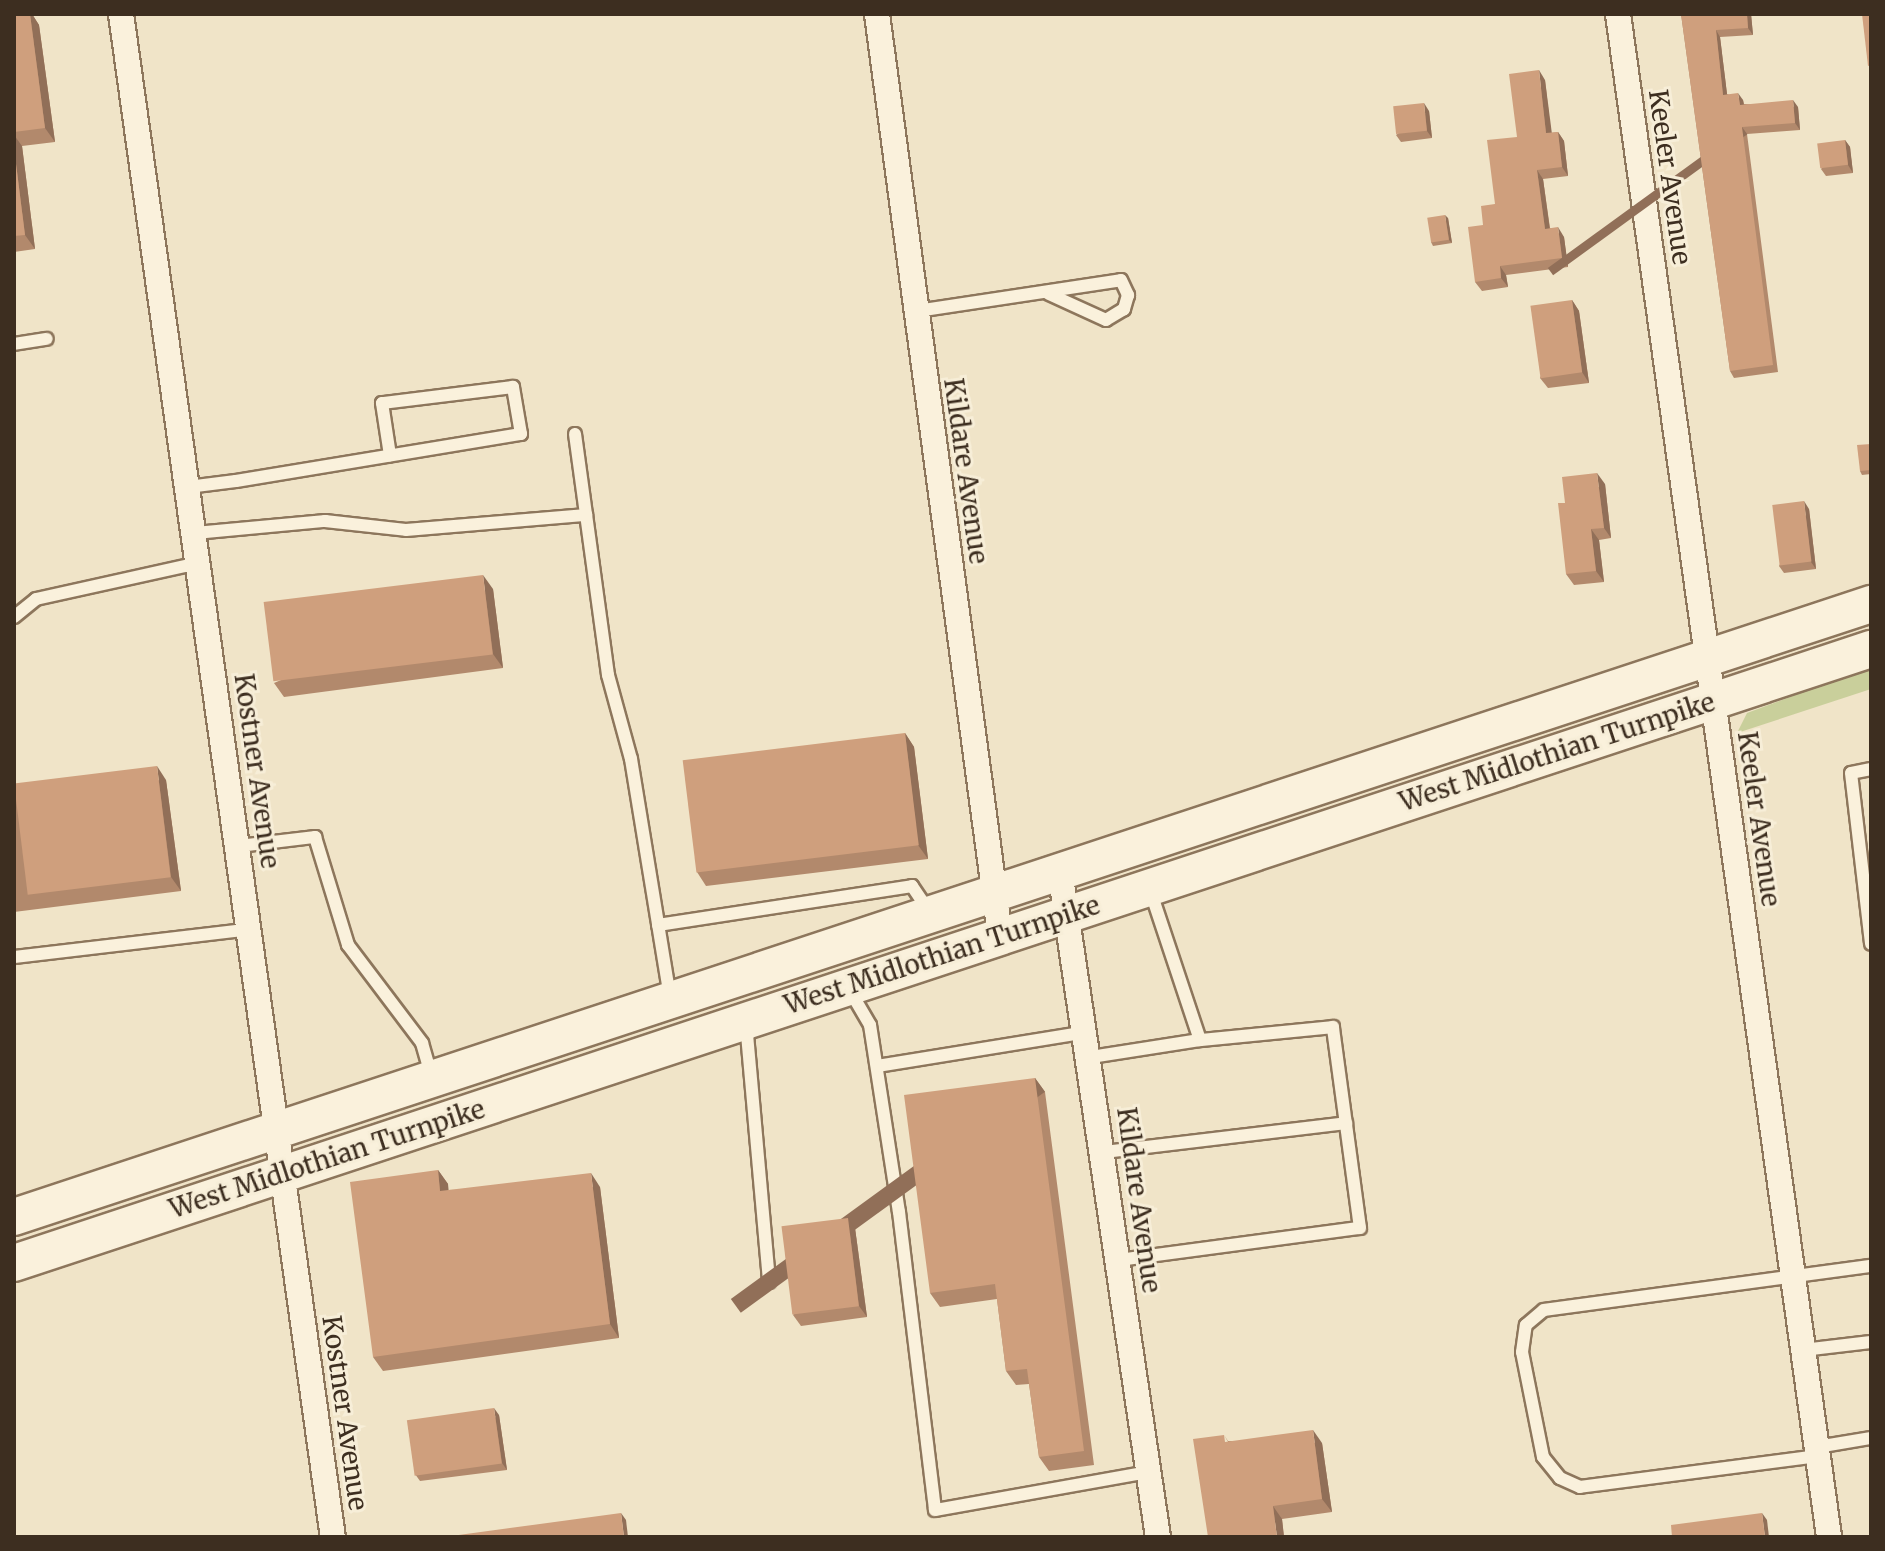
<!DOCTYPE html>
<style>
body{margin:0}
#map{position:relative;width:1885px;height:1551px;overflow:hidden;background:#f0e4c8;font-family:Merriweather,serif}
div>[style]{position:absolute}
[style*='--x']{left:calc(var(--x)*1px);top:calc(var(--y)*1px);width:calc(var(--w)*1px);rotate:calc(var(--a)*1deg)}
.green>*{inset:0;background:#c9cf9b}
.roads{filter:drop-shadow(2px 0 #8d765c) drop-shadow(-2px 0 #8d765c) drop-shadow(0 2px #8d765c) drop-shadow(0 -2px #8d765c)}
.lane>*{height:12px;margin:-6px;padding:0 6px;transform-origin:6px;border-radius:6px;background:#faf1dc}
.street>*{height:24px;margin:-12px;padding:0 12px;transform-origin:12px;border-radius:12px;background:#faf1dc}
.secondary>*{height:36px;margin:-18px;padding:0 18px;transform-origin:18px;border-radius:18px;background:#faf1dc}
.wall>*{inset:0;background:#b2896c}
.shaded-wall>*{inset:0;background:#916f58;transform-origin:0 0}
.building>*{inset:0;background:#cf9f7d;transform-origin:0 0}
span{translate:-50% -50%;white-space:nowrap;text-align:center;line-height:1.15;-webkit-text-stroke:6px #f7eed8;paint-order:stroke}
.street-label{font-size:26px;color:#3d2e20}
.frame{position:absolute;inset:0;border:16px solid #3d2e20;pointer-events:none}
</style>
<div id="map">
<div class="green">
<div style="clip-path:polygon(1871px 667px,1871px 689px,1737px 733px,1747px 713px)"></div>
</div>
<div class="roads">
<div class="lane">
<div style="--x:917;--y:311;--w:206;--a:-8.6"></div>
<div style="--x:1121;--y:280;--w:17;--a:65"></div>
<div style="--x:1128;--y:295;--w:15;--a:106"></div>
<div style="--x:1124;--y:309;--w:21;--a:149"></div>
<div style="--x:1106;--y:320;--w:63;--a:-155.5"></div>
<div style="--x:14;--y:344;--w:33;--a:-9"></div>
<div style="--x:575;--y:434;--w:243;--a:82.2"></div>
<div style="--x:608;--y:675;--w:87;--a:74.7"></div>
<div style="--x:631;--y:759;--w:241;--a:80.7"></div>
<div style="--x:188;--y:487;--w:48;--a:-7.1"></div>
<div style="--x:236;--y:481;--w:289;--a:-9.4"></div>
<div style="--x:521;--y:434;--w:48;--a:-99.7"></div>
<div style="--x:513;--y:387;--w:132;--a:173"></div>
<div style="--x:382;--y:403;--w:53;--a:81.3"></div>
<div style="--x:195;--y:533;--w:131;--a:-5.3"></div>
<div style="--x:325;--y:521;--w:81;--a:6.3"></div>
<div style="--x:406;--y:530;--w:181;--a:-4.8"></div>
<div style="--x:14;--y:617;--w:28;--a:-39"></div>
<div style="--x:36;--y:599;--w:167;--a:-12.5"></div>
<div style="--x:1871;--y:769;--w:20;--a:169"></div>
<div style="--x:1851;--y:773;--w:172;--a:83.3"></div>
<div style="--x:239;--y:846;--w:77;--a:-6.8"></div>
<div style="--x:315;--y:837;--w:113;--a:73"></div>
<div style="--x:348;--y:945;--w:123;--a:52.9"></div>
<div style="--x:422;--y:1043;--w:33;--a:74"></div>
<div style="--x:658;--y:925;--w:257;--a:-8.7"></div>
<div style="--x:912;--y:886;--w:30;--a:56"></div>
<div style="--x:14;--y:957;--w:239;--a:-6.7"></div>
<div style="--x:849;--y:989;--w:42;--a:59.7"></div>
<div style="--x:870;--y:1025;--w:189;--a:81.2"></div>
<div style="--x:899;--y:1212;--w:300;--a:83.1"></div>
<div style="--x:935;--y:1510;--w:217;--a:-10.1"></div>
<div style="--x:746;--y:1023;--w:260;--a:84.9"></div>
<div style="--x:1091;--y:1057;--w:110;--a:-8.9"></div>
<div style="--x:1200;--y:1040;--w:158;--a:-108.4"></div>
<div style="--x:877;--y:1066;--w:213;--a:-9.2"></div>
<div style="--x:1104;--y:1152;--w:244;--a:-6.8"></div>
<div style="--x:1119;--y:1260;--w:243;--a:-7.6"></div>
<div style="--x:1360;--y:1228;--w:203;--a:-97.7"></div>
<div style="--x:1333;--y:1027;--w:134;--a:174.4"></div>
<div style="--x:1803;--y:1350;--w:68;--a:-6.7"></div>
<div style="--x:1817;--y:1447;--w:55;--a:-9.5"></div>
<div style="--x:1818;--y:1456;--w:240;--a:172.6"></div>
<div style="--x:1580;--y:1487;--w:22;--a:-156"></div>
<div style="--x:1560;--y:1478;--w:27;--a:-129"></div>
<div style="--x:1543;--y:1457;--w:107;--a:-101.3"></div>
<div style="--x:1522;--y:1352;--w:27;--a:-82"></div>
<div style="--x:1526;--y:1325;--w:23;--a:-40"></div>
<div style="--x:1544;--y:1310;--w:330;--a:-7.7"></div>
</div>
<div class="street">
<div style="--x:121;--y:14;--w:1538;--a:82.08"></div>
<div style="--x:877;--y:14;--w:929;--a:82.39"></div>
<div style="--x:1618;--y:14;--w:1538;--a:82.11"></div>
<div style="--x:1060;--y:871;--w:673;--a:81.63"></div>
</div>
<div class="secondary">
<div style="--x:14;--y:1217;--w:1956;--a:-18.27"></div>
<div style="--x:14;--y:1263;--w:1956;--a:-18.3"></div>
</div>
</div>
<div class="wall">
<div style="clip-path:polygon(14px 14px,32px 14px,39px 25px,55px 142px,22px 146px,35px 249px,14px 252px)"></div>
<div style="clip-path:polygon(1681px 14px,1751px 14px,1753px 35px,1720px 37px,1727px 94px,1743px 100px,1744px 104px,1798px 107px,1800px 130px,1747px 134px,1778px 372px,1734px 378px,1730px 371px)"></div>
<div style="clip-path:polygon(1545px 80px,1551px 133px,1558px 132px,1564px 141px,1568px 176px,1543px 179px,1550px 228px,1564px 237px,1568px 267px,1506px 275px,1508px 287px,1482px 291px,1475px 282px,1483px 225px,1495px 204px,1517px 137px)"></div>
<div style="clip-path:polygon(1429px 111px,1432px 138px,1401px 142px,1396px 135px)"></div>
<div style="clip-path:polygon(1845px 140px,1850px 147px,1853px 173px,1826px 176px,1821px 169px)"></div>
<div style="clip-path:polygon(1448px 218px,1452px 243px,1433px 246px,1431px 242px)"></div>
<div style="clip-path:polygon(1572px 300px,1579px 311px,1589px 383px,1548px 388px,1540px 378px)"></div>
<div style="clip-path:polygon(1871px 444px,1871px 474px,1862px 475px,1860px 471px)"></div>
<div style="clip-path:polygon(1605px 484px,1611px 538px,1599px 540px,1604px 582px,1574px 585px,1566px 574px,1565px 503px)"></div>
<div style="clip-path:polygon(1809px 509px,1816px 569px,1784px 573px,1779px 566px)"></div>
<div style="clip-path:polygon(493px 589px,503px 668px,284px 697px,274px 683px)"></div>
<div style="clip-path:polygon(905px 733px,914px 747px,928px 859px,706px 886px,697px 872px)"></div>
<div style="clip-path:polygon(166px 780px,181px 891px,14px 912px,14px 786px)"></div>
<div style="clip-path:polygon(1035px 1078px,1045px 1092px,1094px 1465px,1049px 1471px,1039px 1457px,1029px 1384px,1016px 1385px,1006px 1371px,997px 1299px,940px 1307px,930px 1293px)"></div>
<div style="clip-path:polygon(438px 1170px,448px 1184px,448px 1190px,600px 1187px,619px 1338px,383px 1371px,373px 1357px)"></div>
<div style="clip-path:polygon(855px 1228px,867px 1317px,801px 1326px,793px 1315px)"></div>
<div style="clip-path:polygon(499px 1415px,507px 1470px,420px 1481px,415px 1474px)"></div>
<div style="clip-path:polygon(1224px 1435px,1228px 1441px,1322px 1443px,1332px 1512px,1282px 1519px,1284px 1537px)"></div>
</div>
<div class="shaded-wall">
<div style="clip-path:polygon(30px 14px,32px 14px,39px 25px,55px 142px,45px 128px)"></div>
<div style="clip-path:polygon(1747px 14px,1751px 14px,1753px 35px,1748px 28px)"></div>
<div style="clip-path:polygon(1716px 30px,1720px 37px,1728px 102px,1723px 95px)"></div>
<div style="clip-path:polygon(1539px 70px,1545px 80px,1553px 142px,1546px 133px)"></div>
<div style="clip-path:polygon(1738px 93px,1743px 100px,1745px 112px,1740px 105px)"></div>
<div style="clip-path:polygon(1793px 100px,1798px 107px,1800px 130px,1795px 123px)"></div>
<div style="clip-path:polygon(1424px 103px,1429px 111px,1432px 138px,1427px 131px)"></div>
<div style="left:1742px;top:127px;width:9px;height:240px;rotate:54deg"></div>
<div style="clip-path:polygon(1558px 132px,1564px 141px,1568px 176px,1562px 167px)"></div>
<div style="clip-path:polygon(14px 135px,22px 146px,35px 249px,25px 235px,14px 148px)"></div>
<div style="clip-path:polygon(1845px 140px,1850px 147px,1853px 173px,1848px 165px)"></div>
<div style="clip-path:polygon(1537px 170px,1543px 179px,1551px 238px,1545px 229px)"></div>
<div style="clip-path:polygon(1445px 215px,1448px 218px,1452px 243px,1449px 240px)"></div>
<div style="clip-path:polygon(1558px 227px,1564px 237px,1568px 267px,1562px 258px)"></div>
<div style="clip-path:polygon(1500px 266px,1506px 275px,1508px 287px,1501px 278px)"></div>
<div style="clip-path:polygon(1572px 300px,1579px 311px,1589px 383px,1582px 372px)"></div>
<div style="clip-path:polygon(1597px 473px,1605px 484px,1611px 538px,1604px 528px)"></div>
<div style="clip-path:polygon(1804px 501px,1809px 509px,1816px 569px,1811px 562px)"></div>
<div style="clip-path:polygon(1591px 529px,1599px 540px,1604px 582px,1596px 571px)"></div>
<div style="clip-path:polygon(483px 575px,493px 589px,503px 668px,493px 654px)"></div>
<div style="clip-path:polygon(905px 733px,914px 747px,928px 859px,918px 845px)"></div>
<div style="clip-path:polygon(157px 766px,166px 780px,181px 891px,171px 877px)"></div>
<div style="left:1035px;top:1078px;width:17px;height:376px;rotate:54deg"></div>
<div style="clip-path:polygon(438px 1170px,448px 1184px,450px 1205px,440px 1191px)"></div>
<div style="clip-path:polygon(591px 1173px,600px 1187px,619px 1338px,610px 1324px)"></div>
<div style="clip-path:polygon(848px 1218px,855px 1228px,867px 1317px,859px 1306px)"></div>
<div style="clip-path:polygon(494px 1408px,499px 1415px,507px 1470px,502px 1463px)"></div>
<div style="clip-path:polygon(1313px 1430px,1322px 1443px,1332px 1512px,1322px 1499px)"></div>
<div style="clip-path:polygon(1273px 1506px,1282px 1519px,1284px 1537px,1277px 1537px)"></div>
<div style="clip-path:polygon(621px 1513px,626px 1520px,628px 1537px,624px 1537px)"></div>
<div style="clip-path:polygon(1762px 1513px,1767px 1520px,1769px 1537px,1765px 1537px)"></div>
</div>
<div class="building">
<div style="clip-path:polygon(14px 14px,30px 14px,45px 128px,14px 132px)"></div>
<div style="clip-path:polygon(1681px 14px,1747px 14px,1748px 28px,1716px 30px,1723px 95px,1738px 93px,1740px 105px,1793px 100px,1795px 123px,1742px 127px,1773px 365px,1730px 371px)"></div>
<div style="clip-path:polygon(1862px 14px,1871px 14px,1871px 65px,1868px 66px)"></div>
<div style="clip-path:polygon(1539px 70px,1546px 133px,1558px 132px,1562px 167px,1537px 170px,1545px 229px,1558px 227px,1562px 258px,1500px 266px,1501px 278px,1475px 282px,1468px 227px,1483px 225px,1481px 206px,1495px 204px,1487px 140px,1517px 137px,1509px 74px)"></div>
<div style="left:1424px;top:103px;width:28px;height:31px;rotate:84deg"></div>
<div style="left:1845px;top:140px;width:25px;height:28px;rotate:83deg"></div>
<div style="clip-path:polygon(14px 148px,25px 235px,14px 236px)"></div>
<div style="left:1445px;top:215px;width:25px;height:18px;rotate:81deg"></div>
<div style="left:1572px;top:300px;width:73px;height:42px;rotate:82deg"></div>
<div style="clip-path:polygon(1871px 444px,1871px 470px,1860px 471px,1857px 445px)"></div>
<div style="clip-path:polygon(1597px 473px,1604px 528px,1591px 529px,1596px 571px,1566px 574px,1558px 503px,1565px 503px,1562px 477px)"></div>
<div style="left:1804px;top:501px;width:61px;height:32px;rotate:83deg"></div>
<div style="left:483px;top:575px;width:80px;height:221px;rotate:83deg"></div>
<div style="left:905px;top:733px;width:113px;height:224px;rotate:83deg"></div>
<div style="left:157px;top:766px;width:112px;height:144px;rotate:83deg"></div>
<div style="clip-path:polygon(1035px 1078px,1084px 1451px,1039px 1457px,1027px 1369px,1006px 1371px,995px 1284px,930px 1293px,904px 1095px)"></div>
<div style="clip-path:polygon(438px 1170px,440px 1191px,591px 1173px,610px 1324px,373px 1357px,350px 1182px)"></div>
<div style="left:848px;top:1218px;width:89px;height:67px;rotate:83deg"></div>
<div style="left:494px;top:1408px;width:56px;height:88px;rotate:82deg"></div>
<div style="clip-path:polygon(1313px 1430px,1322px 1499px,1273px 1506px,1277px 1537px,1208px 1537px,1193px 1439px,1224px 1435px,1225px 1442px)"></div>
<div style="clip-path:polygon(621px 1513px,624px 1537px,444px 1537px)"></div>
<div style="clip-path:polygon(1762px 1513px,1765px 1537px,1672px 1537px,1671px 1525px)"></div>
</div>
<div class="street-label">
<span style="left:1670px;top:177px;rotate:82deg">Keeler Avenue</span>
<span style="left:966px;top:471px;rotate:82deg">Kildare Avenue</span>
<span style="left:1557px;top:752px;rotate:-18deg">West Midlothian Turnpike</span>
<span style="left:257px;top:771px;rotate:82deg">Kostner Avenue</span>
<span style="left:1759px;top:819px;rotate:82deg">Keeler Avenue</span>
<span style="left:942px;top:955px;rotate:-18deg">West Midlothian Turnpike</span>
<span style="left:327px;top:1159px;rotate:-18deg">West Midlothian Turnpike</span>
<span style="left:1139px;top:1200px;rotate:82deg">Kildare Avenue</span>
<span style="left:345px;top:1413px;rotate:82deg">Kostner Avenue</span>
</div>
<div class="frame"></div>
</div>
